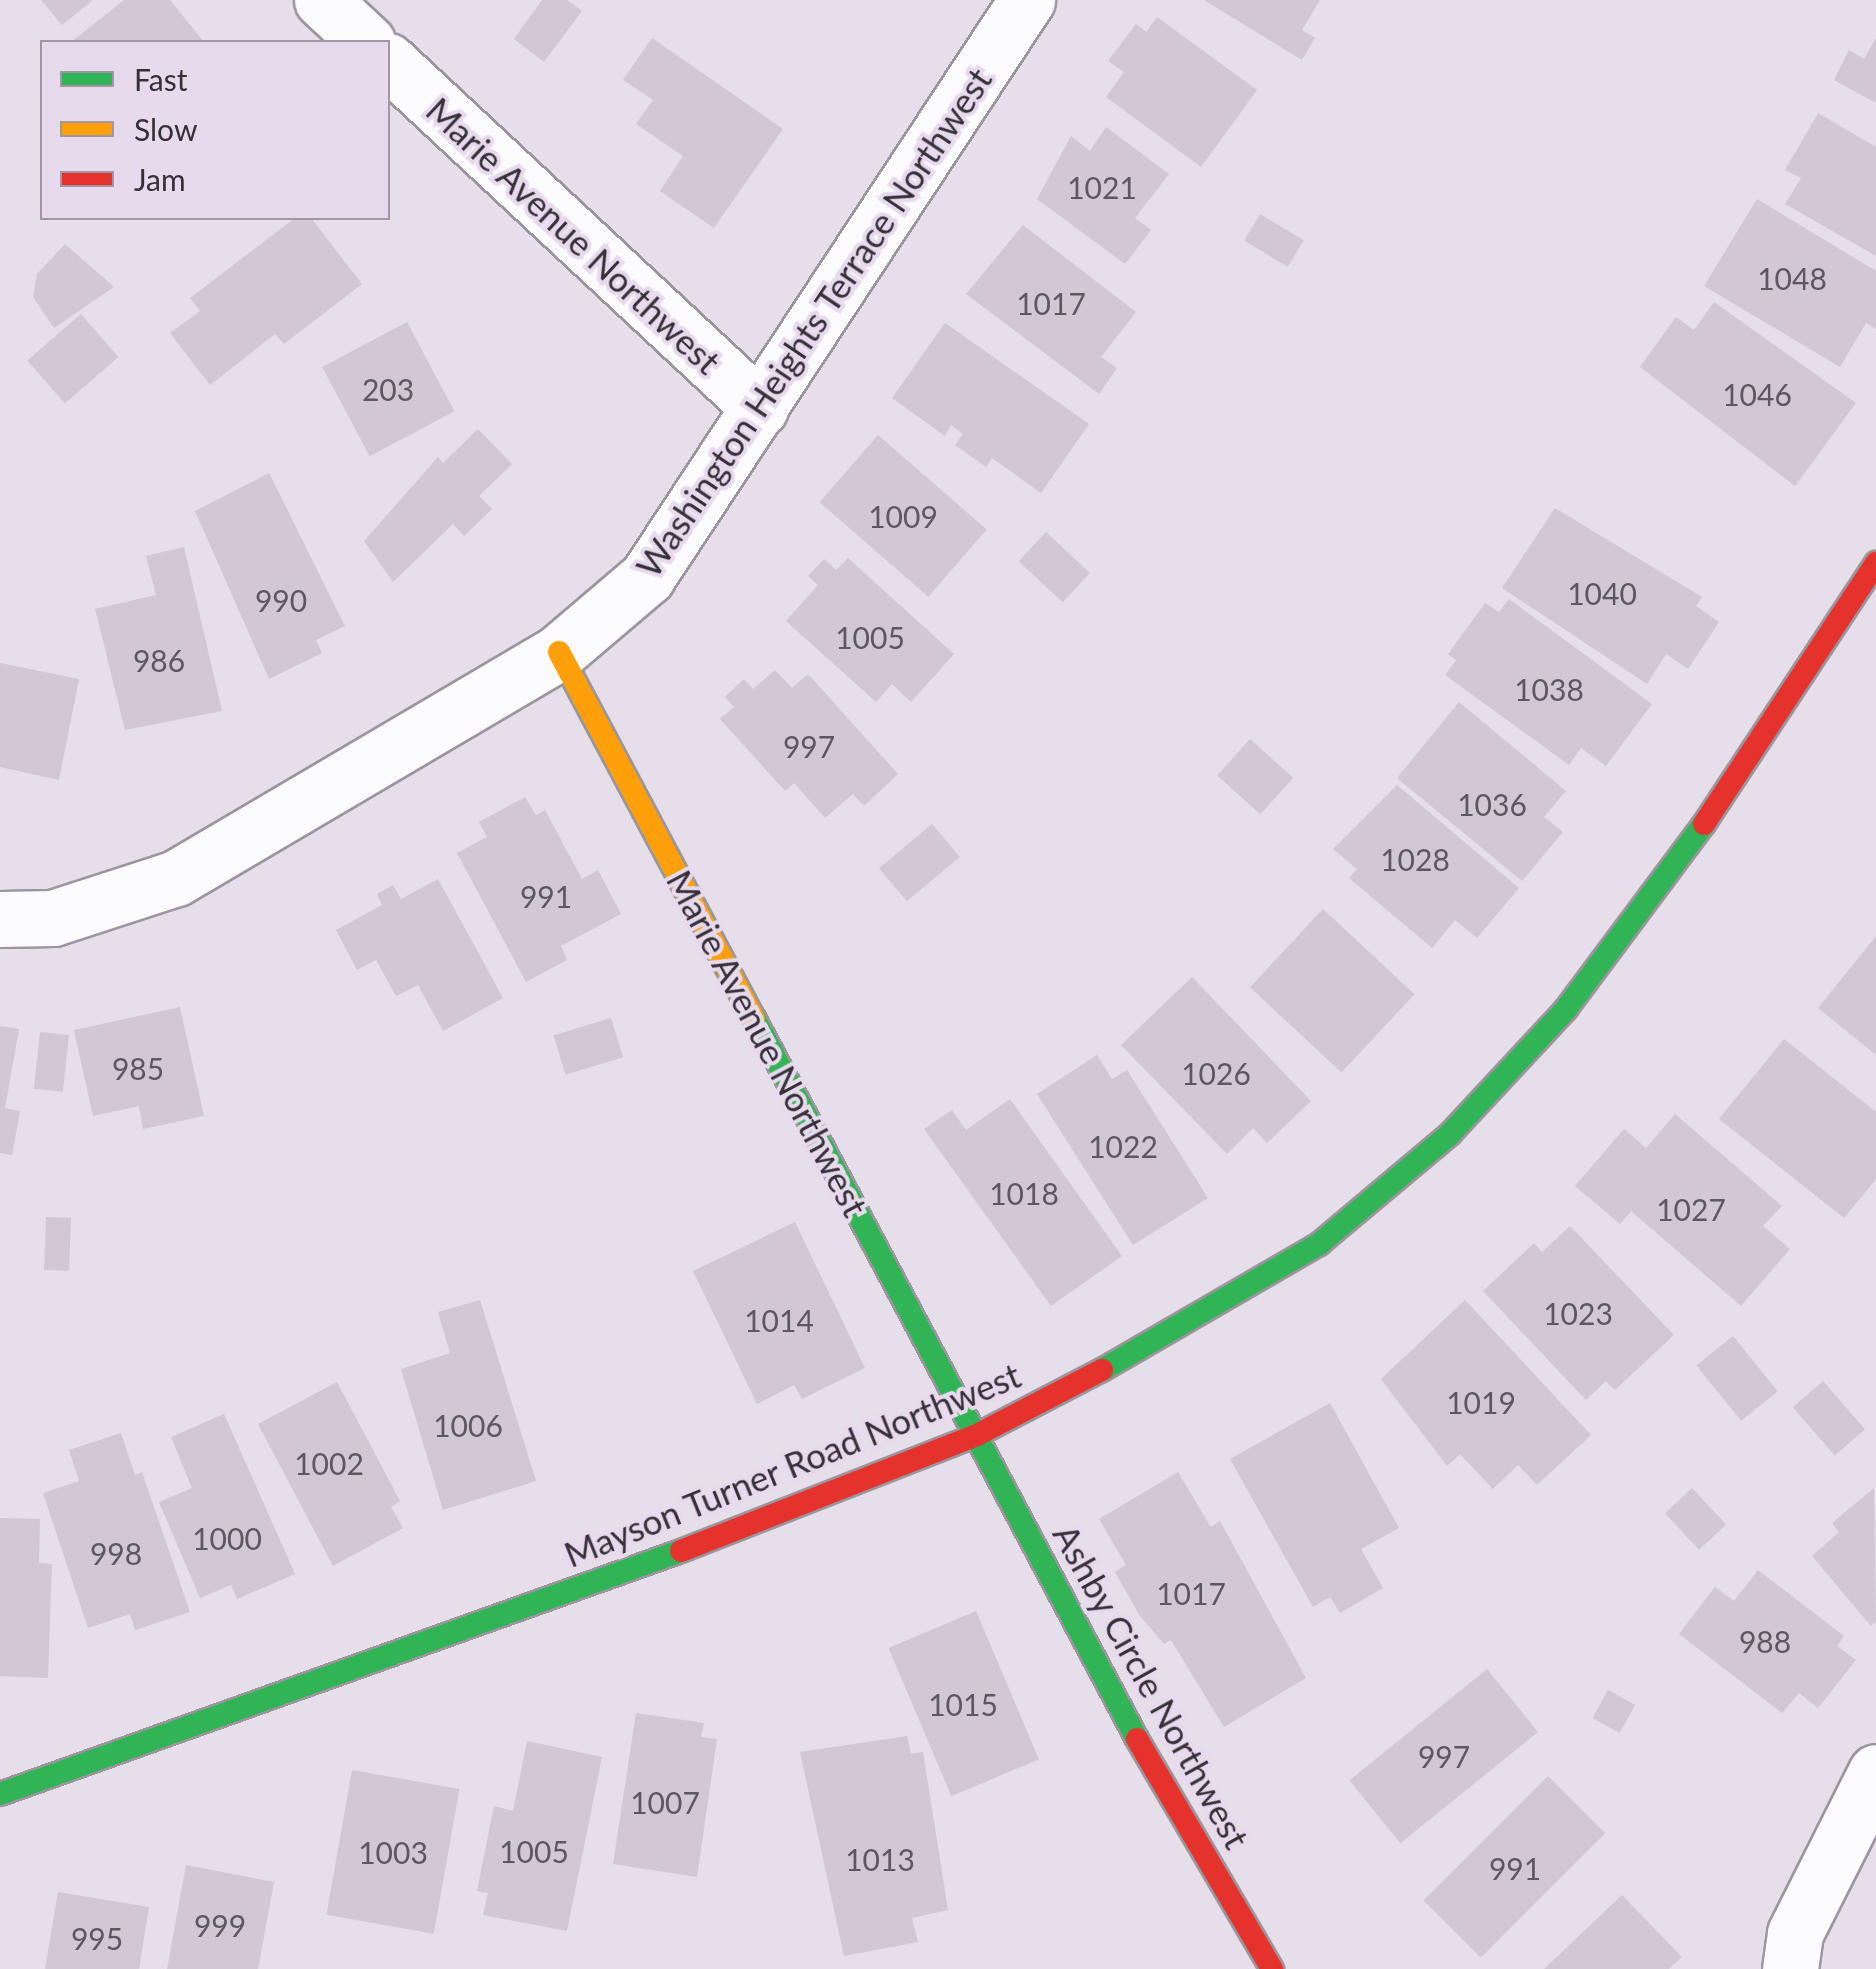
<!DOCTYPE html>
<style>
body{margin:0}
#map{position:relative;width:1876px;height:1969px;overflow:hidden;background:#e6dee9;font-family:Lato,sans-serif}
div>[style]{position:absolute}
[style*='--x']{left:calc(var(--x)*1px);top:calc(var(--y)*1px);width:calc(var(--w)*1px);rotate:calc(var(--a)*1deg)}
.building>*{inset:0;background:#d1c7d5;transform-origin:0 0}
.roads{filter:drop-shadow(2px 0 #9b959d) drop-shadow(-2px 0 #9b959d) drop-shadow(0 2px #9b959d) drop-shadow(0 -2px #9b959d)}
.street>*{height:55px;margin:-27.5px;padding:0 27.5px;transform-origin:27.5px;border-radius:27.5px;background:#fbfafc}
.fast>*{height:22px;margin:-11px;padding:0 11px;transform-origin:11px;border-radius:11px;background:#30b455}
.slow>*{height:22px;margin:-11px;padding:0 11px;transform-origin:11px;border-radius:11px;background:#ff9f0a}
.jam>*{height:22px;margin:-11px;padding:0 11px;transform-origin:11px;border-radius:11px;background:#e5322d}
span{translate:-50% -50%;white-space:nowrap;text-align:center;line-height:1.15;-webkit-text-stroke:8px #e7daed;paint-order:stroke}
.number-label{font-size:30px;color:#5e5760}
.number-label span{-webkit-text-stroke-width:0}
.street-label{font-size:35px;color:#353037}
.legend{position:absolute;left:40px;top:40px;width:350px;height:180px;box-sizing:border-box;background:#e7daed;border:2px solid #a096a4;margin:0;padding:12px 18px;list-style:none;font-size:30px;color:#353037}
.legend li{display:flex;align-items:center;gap:20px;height:50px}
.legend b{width:50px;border:2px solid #a096a4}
</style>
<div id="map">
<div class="building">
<div style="clip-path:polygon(41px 0,93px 0,62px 25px)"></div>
<div style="clip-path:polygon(124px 0,170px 0,204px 42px,71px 42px)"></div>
<div style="clip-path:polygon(542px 0,567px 0,582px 11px,544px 62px,514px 39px)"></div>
<div style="clip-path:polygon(1204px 0,1320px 0,1302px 30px,1315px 38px,1302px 60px)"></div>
<div style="clip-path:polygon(1157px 17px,1257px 90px,1201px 167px,1106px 97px,1124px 72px,1108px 61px,1136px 24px,1146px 32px)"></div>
<div style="clip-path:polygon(652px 38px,783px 129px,714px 228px,660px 191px,683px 156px,636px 124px,653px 100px,623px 80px)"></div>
<div style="clip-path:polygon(1876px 38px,1876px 103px,1834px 80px,1849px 50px,1864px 59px)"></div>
<div style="clip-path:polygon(1818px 113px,1876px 147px,1876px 256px,1785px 204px,1801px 178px,1785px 170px)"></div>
<div style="clip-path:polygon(1106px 127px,1169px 174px,1135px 218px,1151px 230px,1125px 264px,1037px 199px,1071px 136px,1090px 151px)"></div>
<div style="clip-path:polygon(1757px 199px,1876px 271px,1876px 329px,1866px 323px,1840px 367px,1704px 286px)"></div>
<div style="left:1260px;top:214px;width:51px;height:31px;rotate:31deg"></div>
<div style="clip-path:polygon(295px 218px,311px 218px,362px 284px,284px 344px,275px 334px,210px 385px,170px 333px,200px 311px,190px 298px)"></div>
<div style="clip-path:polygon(1023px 225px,1136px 312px,1101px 357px,1117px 368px,1099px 394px,966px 294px)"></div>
<div style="clip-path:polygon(65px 244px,114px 287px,54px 328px,33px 297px,37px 274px)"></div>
<div style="clip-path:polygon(1714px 302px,1856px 403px,1795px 486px,1640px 367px,1676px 317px,1694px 330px)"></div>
<div style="left:81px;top:314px;width:57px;height:71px;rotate:49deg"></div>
<div style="left:407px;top:322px;width:101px;height:96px;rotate:62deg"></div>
<div style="clip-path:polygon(945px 323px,1089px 424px,1041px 493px,992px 458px,986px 467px,955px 445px,963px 434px,951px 425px,945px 436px,892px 398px)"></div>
<div style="clip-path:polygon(478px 429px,512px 464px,479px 496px,492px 509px,464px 536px,453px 524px,393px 582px,364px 541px,438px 457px,443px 463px)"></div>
<div style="left:878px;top:435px;width:144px;height:89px;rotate:41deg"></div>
<div style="clip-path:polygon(269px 473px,345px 626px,316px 640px,322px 653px,269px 679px,195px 511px)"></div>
<div style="clip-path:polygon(1555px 508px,1702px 597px,1696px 606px,1719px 622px,1688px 669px,1666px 654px,1647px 684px,1502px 588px)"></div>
<div style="left:1046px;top:532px;width:60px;height:40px;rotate:43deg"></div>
<div style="clip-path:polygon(184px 547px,222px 711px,125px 730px,95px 609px,156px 595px,146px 556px)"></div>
<div style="clip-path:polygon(848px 558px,954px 654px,911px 702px,892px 684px,876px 702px,786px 621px,818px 585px,808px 576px,824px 559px,836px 570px)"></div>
<div style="clip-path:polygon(1509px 599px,1652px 704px,1606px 766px,1581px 748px,1569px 765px,1445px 675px,1456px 660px,1448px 654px,1485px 603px,1499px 612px)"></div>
<div style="clip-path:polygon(0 663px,79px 679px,59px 780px,0 767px)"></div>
<div style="clip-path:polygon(775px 670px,792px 688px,808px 674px,898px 774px,864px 806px,853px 794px,825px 818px,794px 783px,785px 791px,720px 719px,734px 707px,725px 697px,744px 679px,753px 689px)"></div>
<div style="clip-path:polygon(1459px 702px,1566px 791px,1544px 817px,1563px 832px,1522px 881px,1397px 778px)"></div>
<div style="left:1250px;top:739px;width:58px;height:49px;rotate:42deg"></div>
<div style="clip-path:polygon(1397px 785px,1519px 888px,1477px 938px,1455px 920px,1432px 948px,1349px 878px,1357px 869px,1333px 849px)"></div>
<div style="clip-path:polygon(525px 797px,536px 815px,545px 810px,582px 879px,598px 870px,621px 914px,561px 946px,567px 960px,526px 982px,457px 853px,487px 837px,479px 822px)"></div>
<div style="left:932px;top:824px;width:43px;height:69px;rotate:50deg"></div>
<div style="clip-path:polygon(438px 879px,503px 998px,443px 1031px,418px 985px,396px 996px,376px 960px,357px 970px,336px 930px,382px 905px,377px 894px,393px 885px,401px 899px)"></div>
<div style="left:1323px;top:909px;width:125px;height:107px;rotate:43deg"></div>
<div style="clip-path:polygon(1876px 936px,1876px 1055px,1818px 1008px)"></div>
<div style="clip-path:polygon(1192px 977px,1311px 1101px,1267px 1143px,1253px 1128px,1227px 1154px,1121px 1045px)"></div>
<div style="clip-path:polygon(180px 1007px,204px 1116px,143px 1129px,139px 1106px,93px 1116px,74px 1030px)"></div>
<div style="left:611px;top:1018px;width:41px;height:60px;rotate:73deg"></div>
<div style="clip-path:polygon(0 1026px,19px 1029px,5px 1108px,20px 1111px,12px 1155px,0 1153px)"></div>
<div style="left:40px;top:1032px;width:29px;height:57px;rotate:6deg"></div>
<div style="clip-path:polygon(1784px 1039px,1876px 1112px,1876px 1179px,1844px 1218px,1719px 1119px)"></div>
<div style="clip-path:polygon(1097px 1055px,1112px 1079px,1127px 1070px,1208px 1198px,1133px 1245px,1037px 1094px)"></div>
<div style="clip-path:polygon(1010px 1099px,1122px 1256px,1051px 1306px,924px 1129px,952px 1110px,966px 1130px)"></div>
<div style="clip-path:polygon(1675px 1114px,1782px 1206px,1763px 1226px,1790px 1249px,1741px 1306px,1631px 1211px,1620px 1224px,1575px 1186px,1624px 1129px,1646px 1148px)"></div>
<div style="left:46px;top:1217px;width:25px;height:53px;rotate:2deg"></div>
<div style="clip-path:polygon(795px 1222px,865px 1368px,802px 1399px,794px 1385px,757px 1404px,693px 1271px)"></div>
<div style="clip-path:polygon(1570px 1226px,1674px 1335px,1615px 1390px,1606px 1381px,1586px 1400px,1483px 1291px,1534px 1243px,1542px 1252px)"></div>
<div style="clip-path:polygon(480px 1300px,536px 1481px,443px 1510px,401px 1369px,450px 1353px,438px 1312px)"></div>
<div style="clip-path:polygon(1465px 1300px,1591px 1435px,1537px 1485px,1518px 1465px,1493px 1489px,1460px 1454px,1447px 1466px,1381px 1379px)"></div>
<div style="left:1733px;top:1336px;width:71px;height:47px;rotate:51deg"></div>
<div style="left:1823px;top:1381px;width:64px;height:40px;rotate:49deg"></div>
<div style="clip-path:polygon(337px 1382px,400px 1501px,391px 1507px,403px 1528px,333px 1566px,258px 1424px)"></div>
<div style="clip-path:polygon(1330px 1403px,1399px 1528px,1361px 1549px,1383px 1588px,1340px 1613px,1330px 1597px,1313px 1607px,1230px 1459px)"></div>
<div style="clip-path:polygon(224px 1414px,295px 1574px,237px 1599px,231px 1585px,200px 1598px,159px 1502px,192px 1488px,171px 1437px)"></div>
<div style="clip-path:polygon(121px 1433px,135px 1475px,142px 1472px,190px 1612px,135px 1630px,130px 1614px,88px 1628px,43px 1493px,79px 1481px,69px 1450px)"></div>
<div style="clip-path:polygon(1178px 1472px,1211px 1527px,1220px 1521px,1306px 1678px,1224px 1727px,1171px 1640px,1164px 1644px,1140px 1616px,1115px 1572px,1126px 1565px,1099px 1519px)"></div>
<div style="left:1692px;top:1488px;width:50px;height:37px;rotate:47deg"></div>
<div style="clip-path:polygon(1874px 1488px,1876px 1621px,1871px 1626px,1812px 1556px,1839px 1532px,1832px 1523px)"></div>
<div style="clip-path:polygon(0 1518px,40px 1519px,39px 1563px,52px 1564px,48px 1678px,0 1676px)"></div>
<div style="clip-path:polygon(1758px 1570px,1844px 1636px,1837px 1646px,1856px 1660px,1818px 1708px,1799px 1693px,1782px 1713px,1679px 1634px,1715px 1587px,1734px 1601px)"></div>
<div style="left:976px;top:1611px;width:161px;height:95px;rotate:67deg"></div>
<div style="left:1487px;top:1669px;width:81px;height:177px;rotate:51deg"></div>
<div style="left:1608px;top:1690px;width:31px;height:32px;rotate:29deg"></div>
<div style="clip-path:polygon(636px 1713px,704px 1723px,701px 1737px,717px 1739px,697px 1877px,613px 1864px)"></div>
<div style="clip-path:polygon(907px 1736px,911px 1754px,923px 1752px,948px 1910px,912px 1918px,918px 1942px,844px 1956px,800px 1752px)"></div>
<div style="clip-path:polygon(527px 1741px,602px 1757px,567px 1931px,483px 1915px,488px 1893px,477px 1891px,494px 1806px,513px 1811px)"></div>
<div style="left:352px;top:1770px;width:109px;height:147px;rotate:10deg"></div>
<div style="left:1548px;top:1776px;width:81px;height:176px;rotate:45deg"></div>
<div style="clip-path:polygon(186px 1865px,274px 1882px,258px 1969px,167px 1969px)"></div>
<div style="clip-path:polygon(58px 1892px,149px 1907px,139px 1969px,45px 1969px)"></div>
<div style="clip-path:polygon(1622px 1895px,1682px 1957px,1669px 1969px,1544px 1969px)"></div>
</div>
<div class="roads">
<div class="street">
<div style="--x:322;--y:0;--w:62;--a:43"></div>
<div style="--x:388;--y:61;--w:509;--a:43.01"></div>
<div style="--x:0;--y:919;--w:53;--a:-1.1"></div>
<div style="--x:53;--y:918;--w:129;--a:-18"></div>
<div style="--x:176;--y:878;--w:445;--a:-30.5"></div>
<div style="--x:559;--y:652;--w:116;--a:-40.4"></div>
<div style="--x:647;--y:577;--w:691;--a:-56.63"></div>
<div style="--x:1790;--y:1969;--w:36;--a:-82"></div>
<div style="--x:1795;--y:1933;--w:180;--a:-63.3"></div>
</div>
<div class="fast">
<div style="--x:754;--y:1018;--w:816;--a:62.02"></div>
<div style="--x:1102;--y:1370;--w:251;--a:-30.1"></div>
<div style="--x:1319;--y:1244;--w:171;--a:-40"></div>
<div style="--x:1450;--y:1134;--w:171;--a:-47.1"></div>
<div style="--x:1566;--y:1009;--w:231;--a:-53.3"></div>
<div style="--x:0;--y:1794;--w:723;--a:-19.64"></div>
</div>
<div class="slow">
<div style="--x:559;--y:652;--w:415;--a:62"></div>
</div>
<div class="jam">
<div style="--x:1704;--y:824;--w:313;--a:-56.6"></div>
<div style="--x:681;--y:1551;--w:318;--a:-21.4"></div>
<div style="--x:977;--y:1435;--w:141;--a:-27.5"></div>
<div style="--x:1137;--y:1739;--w:267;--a:59.6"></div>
</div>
</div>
<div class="number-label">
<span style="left:1102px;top:187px">1021</span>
<span style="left:1792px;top:278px">1048</span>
<span style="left:1051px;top:303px">1017</span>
<span style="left:388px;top:389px">203</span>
<span style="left:1757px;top:394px">1046</span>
<span style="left:903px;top:516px">1009</span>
<span style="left:1602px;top:593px">1040</span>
<span style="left:281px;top:600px">990</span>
<span style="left:870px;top:637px">1005</span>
<span style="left:159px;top:660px">986</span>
<span style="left:1549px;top:689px">1038</span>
<span style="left:809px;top:746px">997</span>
<span style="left:1492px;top:804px">1036</span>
<span style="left:1415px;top:859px">1028</span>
<span style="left:546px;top:896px">991</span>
<span style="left:138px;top:1068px">985</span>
<span style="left:1216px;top:1073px">1026</span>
<span style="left:1123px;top:1146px">1022</span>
<span style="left:1024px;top:1193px">1018</span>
<span style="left:1691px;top:1209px">1027</span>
<span style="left:1578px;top:1313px">1023</span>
<span style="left:779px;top:1320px">1014</span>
<span style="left:1481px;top:1402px">1019</span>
<span style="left:468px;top:1425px">1006</span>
<span style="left:329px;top:1463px">1002</span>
<span style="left:227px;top:1538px">1000</span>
<span style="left:116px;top:1553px">998</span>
<span style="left:1191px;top:1593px">1017</span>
<span style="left:1765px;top:1641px">988</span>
<span style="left:963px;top:1704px">1015</span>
<span style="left:1444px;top:1756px">997</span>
<span style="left:665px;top:1802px">1007</span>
<span style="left:534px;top:1851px">1005</span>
<span style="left:393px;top:1852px">1003</span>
<span style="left:880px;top:1859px">1013</span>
<span style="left:1515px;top:1868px">991</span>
<span style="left:220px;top:1925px">999</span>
<span style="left:97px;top:1938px">995</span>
</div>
<div class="street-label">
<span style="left:574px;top:235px;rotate:43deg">Marie Avenue Northwest</span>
<span style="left:813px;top:322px;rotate:-56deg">Washington Heights Terrace Northwest</span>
<span style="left:768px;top:1043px;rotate:62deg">Marie Avenue Northwest</span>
<span style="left:792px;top:1464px;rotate:-22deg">Mayson Turner Road Northwest</span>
<span style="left:1152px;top:1686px;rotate:61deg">Ashby Circle Northwest</span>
</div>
<ul class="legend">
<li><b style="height:12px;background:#30b455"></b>Fast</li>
<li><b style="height:12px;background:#ff9f0a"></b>Slow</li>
<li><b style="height:12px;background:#e5322d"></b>Jam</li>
</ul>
</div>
